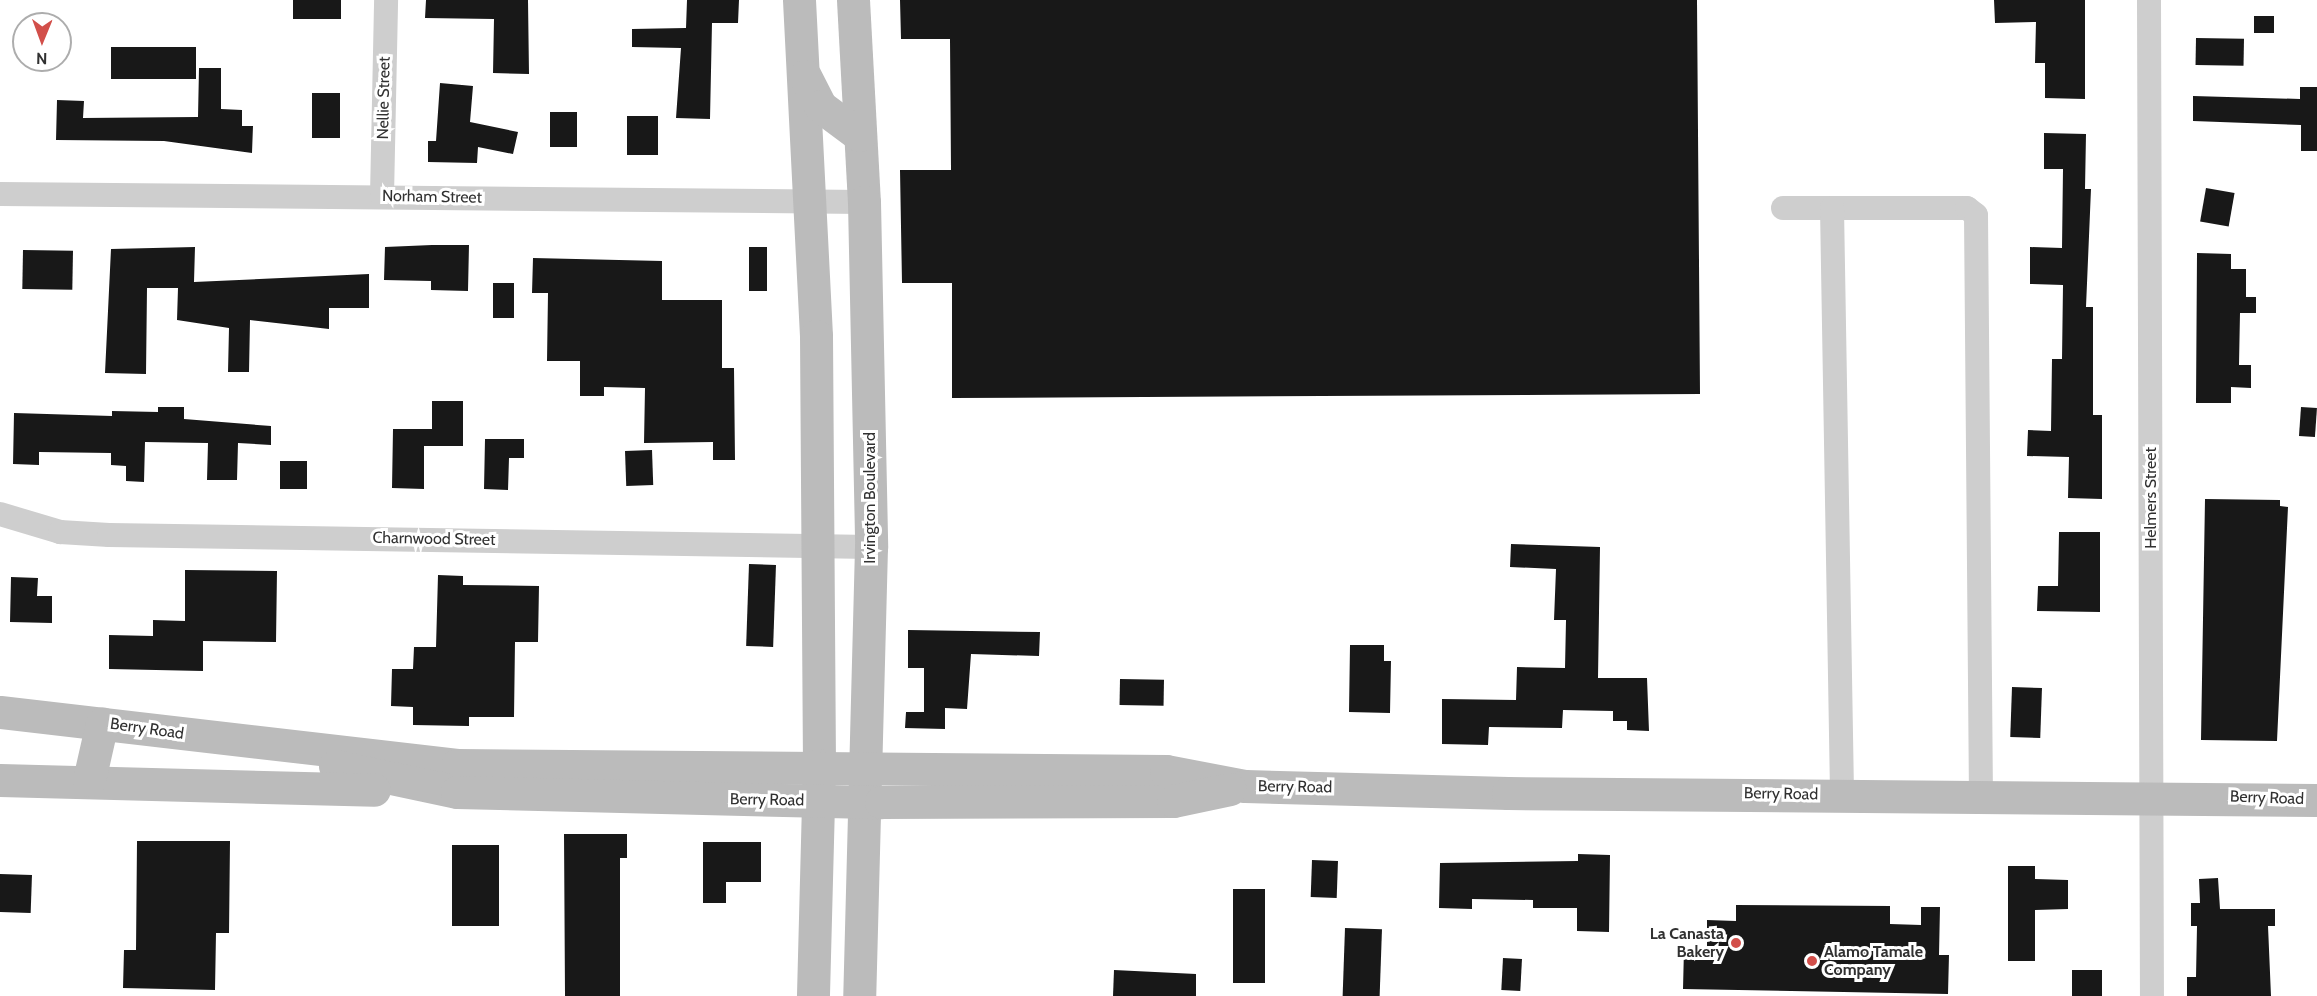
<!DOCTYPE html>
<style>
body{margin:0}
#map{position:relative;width:2317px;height:996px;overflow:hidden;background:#fff;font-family:Cabin,sans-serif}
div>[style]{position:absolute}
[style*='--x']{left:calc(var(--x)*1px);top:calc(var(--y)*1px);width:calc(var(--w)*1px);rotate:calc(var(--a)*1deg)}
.building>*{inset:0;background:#181818;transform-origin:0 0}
.street>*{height:24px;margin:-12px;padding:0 12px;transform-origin:12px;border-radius:12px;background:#cecece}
.secondary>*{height:33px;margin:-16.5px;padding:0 16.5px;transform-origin:16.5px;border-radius:16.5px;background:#bbb}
.dots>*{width:16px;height:16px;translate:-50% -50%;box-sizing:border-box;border:3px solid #fff;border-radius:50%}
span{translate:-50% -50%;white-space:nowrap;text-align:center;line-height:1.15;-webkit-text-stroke:6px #fff;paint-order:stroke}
.street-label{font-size:16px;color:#313131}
.poi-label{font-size:16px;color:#313131;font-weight:700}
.right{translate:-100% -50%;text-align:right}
.left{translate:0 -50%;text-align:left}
.north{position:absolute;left:12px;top:12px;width:60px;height:60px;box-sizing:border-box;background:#fff;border:2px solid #adadad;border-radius:50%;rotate:181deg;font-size:16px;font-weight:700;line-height:24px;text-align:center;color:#313131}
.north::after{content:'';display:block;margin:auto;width:21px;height:27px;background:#d24f4a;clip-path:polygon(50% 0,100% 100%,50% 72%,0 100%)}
</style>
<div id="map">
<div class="building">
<div style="left:293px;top:0;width:48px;height:19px"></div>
<div style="clip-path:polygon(426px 0,528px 0,529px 74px,493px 73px,494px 19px,425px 18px)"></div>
<div style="clip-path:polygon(687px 0,739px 0,738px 23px,712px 23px,710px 119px,676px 118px,681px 48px,632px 47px,632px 29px,686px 28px)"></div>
<div style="clip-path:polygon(900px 0,1697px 0,1700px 394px,952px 398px,952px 283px,902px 283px,900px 170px,951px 170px,950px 39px,901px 39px)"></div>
<div style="clip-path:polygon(1994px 0,2085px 0,2085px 99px,2045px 98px,2045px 63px,2035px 63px,2036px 22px,1995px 23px)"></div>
<div style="left:2254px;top:16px;width:20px;height:17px"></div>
<div style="left:2196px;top:38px;width:48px;height:27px;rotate:1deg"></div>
<div style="left:111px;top:47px;width:85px;height:32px"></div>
<div style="clip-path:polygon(199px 68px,221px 68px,221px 109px,242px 110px,242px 126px,253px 126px,252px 153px,164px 141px,56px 140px,57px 100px,84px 101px,83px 118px,198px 117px)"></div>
<div style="clip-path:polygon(440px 83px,473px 86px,470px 122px,518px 132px,513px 154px,478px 147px,477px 163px,428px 162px,428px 141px,436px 141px)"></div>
<div style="clip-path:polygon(2300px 87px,2317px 87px,2317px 151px,2301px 151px,2301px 125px,2193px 121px,2193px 96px,2300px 99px)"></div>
<div style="left:312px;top:93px;width:28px;height:45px"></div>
<div style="left:550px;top:112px;width:27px;height:35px"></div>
<div style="left:627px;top:116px;width:31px;height:39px"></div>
<div style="clip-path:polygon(2044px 133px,2086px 134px,2085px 189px,2091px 189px,2086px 307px,2093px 307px,2093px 415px,2102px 415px,2102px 499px,2068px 498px,2069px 457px,2027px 456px,2028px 430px,2051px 431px,2052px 359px,2062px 359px,2063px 285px,2030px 284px,2030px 247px,2062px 248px,2063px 169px,2044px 169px)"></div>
<div style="left:2206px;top:188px;width:29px;height:34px;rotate:10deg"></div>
<div style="clip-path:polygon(432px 245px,469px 245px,468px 291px,431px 290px,431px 281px,384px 280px,385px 247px)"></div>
<div style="clip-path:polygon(195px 247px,194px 282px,369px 274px,369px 308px,329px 308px,329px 329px,250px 320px,249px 372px,228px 372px,229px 328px,177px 320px,178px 288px,147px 288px,146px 374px,105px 373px,111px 249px)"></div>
<div style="left:749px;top:247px;width:18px;height:44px"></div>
<div style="left:23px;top:250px;width:50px;height:39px;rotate:1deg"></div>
<div style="clip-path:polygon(2197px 253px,2231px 254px,2231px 269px,2246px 269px,2246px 297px,2256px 297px,2256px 313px,2240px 313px,2239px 365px,2251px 365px,2251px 388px,2231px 387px,2231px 403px,2196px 403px)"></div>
<div style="clip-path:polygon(533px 258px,662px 261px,662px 300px,722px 300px,722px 368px,734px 368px,735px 460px,713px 460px,713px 442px,644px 443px,645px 388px,604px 387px,604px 396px,580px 396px,580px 361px,547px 361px,548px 293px,532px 293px)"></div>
<div style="left:493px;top:283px;width:21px;height:35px"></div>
<div style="clip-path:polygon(432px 401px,463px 401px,463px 446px,424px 446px,424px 489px,392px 488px,393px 429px,432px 429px)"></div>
<div style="clip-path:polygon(158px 407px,184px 407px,184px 419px,271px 426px,271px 445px,238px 443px,237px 480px,207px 480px,208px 443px,145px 442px,144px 482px,126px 481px,126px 466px,111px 465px,111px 453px,39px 452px,39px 465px,13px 464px,14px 413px,112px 416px,112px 411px,158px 412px)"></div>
<div style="left:2301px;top:407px;width:16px;height:29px;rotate:4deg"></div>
<div style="clip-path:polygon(485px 439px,524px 439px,524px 458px,509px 458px,508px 490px,484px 489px)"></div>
<div style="left:652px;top:450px;width:35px;height:27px;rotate:88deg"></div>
<div style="left:280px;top:461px;width:27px;height:28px"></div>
<div style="clip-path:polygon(2205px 499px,2280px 500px,2280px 506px,2288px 507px,2277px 741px,2201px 740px)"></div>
<div style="clip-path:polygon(2059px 532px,2100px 532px,2100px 612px,2037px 611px,2038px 586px,2058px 586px)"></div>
<div style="clip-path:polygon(1511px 544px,1600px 547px,1598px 678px,1647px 678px,1649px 731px,1627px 730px,1627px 721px,1613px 721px,1613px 711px,1563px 710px,1562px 728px,1489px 727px,1488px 745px,1442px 744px,1442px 699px,1516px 700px,1517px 667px,1565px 668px,1566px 620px,1554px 620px,1556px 569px,1510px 567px)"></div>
<div style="left:749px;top:564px;width:27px;height:82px;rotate:2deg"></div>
<div style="clip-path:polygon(185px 570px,277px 571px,276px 642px,203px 641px,203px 671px,109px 669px,109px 635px,153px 636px,153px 620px,185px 621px)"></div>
<div style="clip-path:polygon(438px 575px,463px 576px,463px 585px,539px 586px,538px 642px,515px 642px,514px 717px,469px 717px,469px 726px,413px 725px,413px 707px,391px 706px,392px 669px,413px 669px,414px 647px,436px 647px)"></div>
<div style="clip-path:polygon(11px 577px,38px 578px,37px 596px,52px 596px,52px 623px,10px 622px)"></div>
<div style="clip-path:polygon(908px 630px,1040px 632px,1039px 656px,971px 654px,967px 709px,945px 708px,945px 729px,905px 728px,906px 712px,924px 712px,924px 668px,908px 668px)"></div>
<div style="clip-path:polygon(1350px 645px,1384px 645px,1384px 661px,1391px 661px,1390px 713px,1349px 712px)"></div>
<div style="left:1120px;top:679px;width:44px;height:26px;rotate:1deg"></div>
<div style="left:2012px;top:687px;width:30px;height:50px;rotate:2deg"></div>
<div style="clip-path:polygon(564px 834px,627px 834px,627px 858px,620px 858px,620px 996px,565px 996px)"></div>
<div style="clip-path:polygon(137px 841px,230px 841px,229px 933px,216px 933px,215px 990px,123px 988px,124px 950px,136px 950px)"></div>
<div style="clip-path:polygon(703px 842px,761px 842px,761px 882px,726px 882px,726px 903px,703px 903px)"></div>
<div style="left:499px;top:845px;width:81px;height:47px;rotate:90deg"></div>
<div style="clip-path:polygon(1578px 854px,1610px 855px,1609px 932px,1577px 931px,1577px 908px,1533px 908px,1533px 900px,1472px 899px,1472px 909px,1439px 908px,1440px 863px,1578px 861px)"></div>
<div style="left:1312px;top:860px;width:26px;height:37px;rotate:2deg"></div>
<div style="clip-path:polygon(2008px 866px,2035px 866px,2035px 879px,2068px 880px,2068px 909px,2035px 910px,2035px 961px,2008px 961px)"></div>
<div style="left:0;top:874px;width:32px;height:38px;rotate:2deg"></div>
<div style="clip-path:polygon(2218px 878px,2220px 909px,2275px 909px,2275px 926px,2268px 926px,2271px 996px,2187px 996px,2187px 977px,2196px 977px,2197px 926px,2191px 926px,2191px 903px,2200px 903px,2199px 879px)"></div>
<div style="left:1233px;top:889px;width:32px;height:94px"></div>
<div style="clip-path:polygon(1736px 905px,1890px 906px,1890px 924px,1921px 925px,1921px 907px,1940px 907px,1939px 955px,1949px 955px,1948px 994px,1683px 989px,1684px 948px,1707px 949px,1707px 920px,1736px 921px)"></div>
<div style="left:1345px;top:928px;width:37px;height:68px;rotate:2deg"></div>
<div style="left:1503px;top:958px;width:19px;height:32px;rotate:3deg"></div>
<div style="clip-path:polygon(1114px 970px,1196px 974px,1196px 996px,1113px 996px)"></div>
<div style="left:2072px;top:970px;width:30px;height:26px"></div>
</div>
<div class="street">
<div style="--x:2149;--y:0;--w:996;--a:89.83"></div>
<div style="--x:0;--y:194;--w:864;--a:0.53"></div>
<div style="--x:382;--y:196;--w:196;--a:-88.8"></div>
<div style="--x:1783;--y:208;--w:184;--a:0"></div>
<div style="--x:1967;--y:208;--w:11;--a:38"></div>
<div style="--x:1976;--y:215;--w:580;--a:89.51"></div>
<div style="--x:1832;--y:208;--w:586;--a:89.02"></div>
<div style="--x:0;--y:514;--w:63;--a:16.7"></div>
<div style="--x:60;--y:532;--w:49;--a:3.5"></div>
<div style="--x:109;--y:535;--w:762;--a:0.9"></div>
</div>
<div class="secondary">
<div style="--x:799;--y:0;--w:336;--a:87.1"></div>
<div style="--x:816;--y:336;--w:429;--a:89.6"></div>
<div style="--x:819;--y:765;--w:231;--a:91.5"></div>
<div style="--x:853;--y:0;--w:202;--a:86.9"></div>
<div style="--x:864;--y:202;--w:345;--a:88.8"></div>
<div style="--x:871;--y:547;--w:449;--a:91.5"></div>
<div style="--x:805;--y:76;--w:34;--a:63"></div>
<div style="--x:820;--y:106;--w:49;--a:36.6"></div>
<div style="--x:0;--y:712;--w:460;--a:6.6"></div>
<div style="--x:457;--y:765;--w:709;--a:0.48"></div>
<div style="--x:1166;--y:771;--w:80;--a:10.8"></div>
<div style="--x:1245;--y:786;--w:263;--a:1.5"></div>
<div style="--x:1508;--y:793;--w:809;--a:0.5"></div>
<div style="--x:335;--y:766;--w:125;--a:12"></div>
<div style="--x:457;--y:792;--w:424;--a:1.4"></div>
<div style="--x:881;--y:802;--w:292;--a:-0.2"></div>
<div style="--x:1173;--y:801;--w:58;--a:-11.9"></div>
<div style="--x:0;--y:780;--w:374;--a:1.5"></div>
<div style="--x:89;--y:780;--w:58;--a:-77.2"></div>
</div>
<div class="dots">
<div style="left:1736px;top:943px;background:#d24f4a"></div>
<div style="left:1812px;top:961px;background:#d24f4a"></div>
</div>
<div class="street-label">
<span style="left:384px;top:98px;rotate:-89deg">Nellie Street</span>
<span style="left:432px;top:197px;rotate:1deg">Norham Street</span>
<span style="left:870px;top:498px;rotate:-90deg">Irvington Boulevard</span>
<span style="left:2151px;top:498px;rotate:-90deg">Helmers Street</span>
<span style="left:434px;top:539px;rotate:1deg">Charnwood Street</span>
<span style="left:147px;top:729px;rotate:8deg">Berry Road</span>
<span style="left:1295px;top:787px;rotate:1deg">Berry Road</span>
<span style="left:1781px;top:794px;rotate:1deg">Berry Road</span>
<span style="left:2267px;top:798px;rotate:2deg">Berry Road</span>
<span style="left:767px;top:800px;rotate:1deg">Berry Road</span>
</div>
<div class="poi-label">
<span class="right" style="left:1724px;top:943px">La Canasta<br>Bakery</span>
<span class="left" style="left:1824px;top:961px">Alamo Tamale<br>Company</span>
</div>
<div class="north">N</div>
</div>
